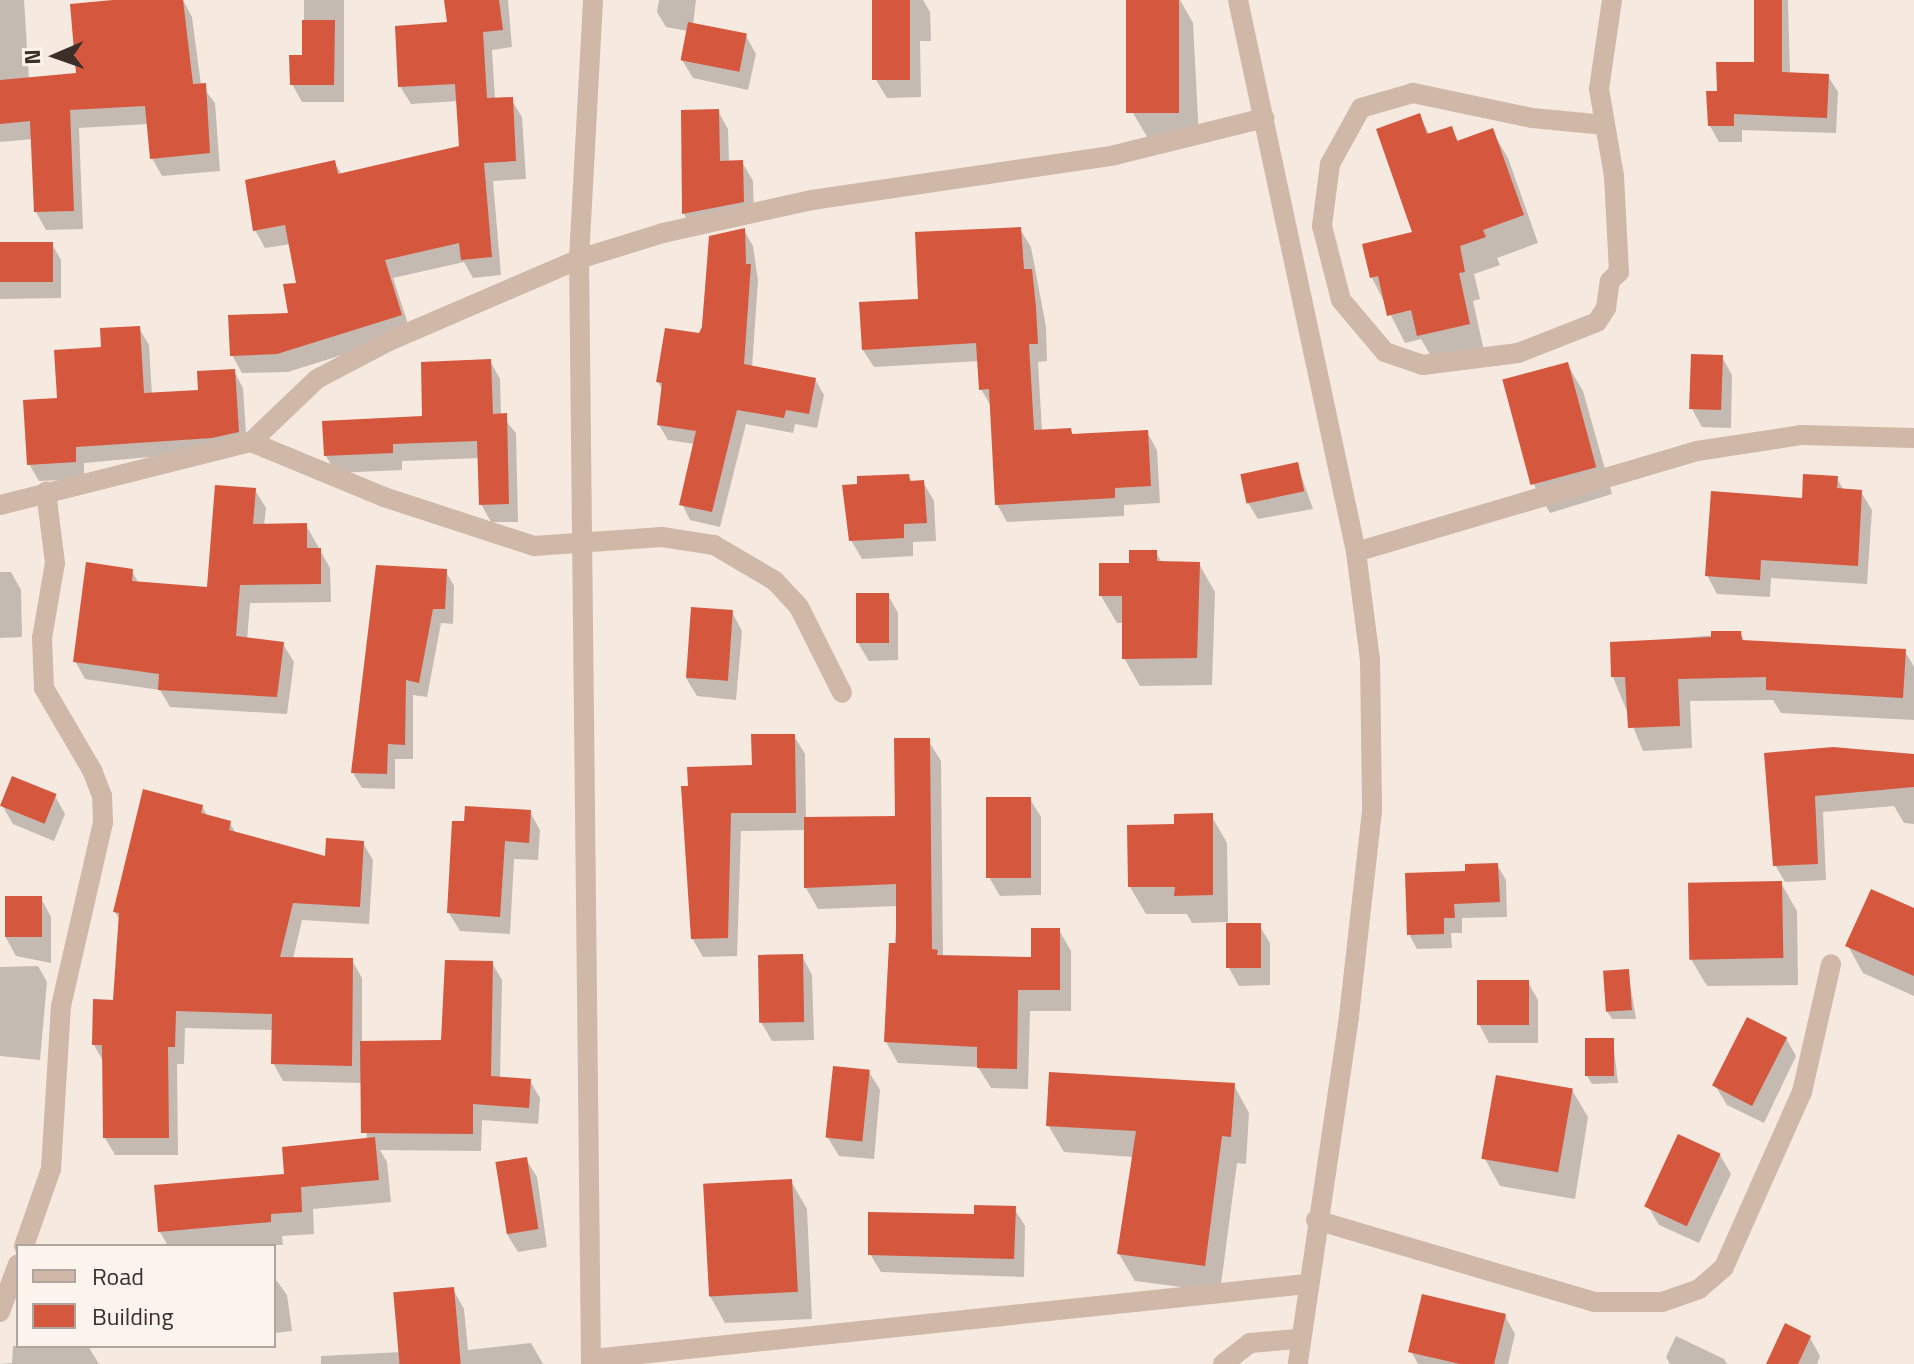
<!DOCTYPE html>
<style>
body{margin:0}
#map{position:relative;width:1914px;height:1364px;overflow:hidden;background:#f6e9df;font-family:"Titillium Web",sans-serif}
div>[style]{position:absolute}
[style*='--x']{left:calc(var(--x)*1px);top:calc(var(--y)*1px);width:calc(var(--w)*1px);rotate:calc(var(--a)*1deg)}
.shadow>*{inset:0;background:#0003}
.building>*{inset:0;background:#d4573e;transform-origin:0 0}
.minor>*{height:20px;margin:-10px;padding:0 10px;transform-origin:10px;border-radius:10px;background:#d0b8a8}
span{translate:-50% -50%;white-space:nowrap;text-align:center;line-height:1.15;-webkit-text-stroke:6px #fcf4ec;paint-order:stroke}
.legend{position:absolute;left:16px;top:1244px;width:260px;height:104px;box-sizing:border-box;background:#fcf4ec;border:2px solid #afa59e;margin:0;padding:10px 14px;list-style:none;font-size:24px;color:#3c2e29}
.legend li{display:flex;align-items:center;gap:16px;height:40px}
.legend b{width:40px;border:2px solid #afa59e}
.north{position:absolute;left:16px;top:16px;width:80px;height:80px;-webkit-text-stroke:6px #fcf4ec;paint-order:stroke;rotate:268deg;font-size:22px;font-weight:700;line-height:32px;text-align:center;color:#3c2e29}
.north::after{content:'';display:block;margin:auto;width:28px;height:36px;background:#3c2e29;clip-path:polygon(50% 0,100% 100%,50% 72%,0 100%)}
</style>
<div id="map">
<div class="shadow">
<div style="clip-path:polygon(0 0,24px 0,29px 80px,79px 75px,72px 6px,183px 0,192px 17px,201px 85px,215px 103px,220px 171px,162px 176px,152px 158px,148px 124px,79px 128px,83px 229px,46px 230px,36px 212px,33px 139px,0 142px)"></div>
<div style="clip-path:polygon(304px 0,344px 0,344px 102px,302px 102px,292px 84px,304px 57px)"></div>
<div style="clip-path:polygon(446px 0,508px 0,512px 47px,492px 50px,495px 100px,511px 99px,522px 117px,526px 179px,493px 181px,501px 275px,473px 278px,464px 262px,393px 278px,411px 333px,288px 372px,242px 373px,232px 355px,290px 315px,298px 284px,291px 244px,265px 248px,255px 230px,334px 162px,342px 175px,461px 147px,458px 101px,411px 104px,400px 86px,449px 24px)"></div>
<div style="clip-path:polygon(659px 0,696px 0,693px 25px,746px 36px,756px 54px,748px 90px,693px 78px,682px 60px,688px 31px,666px 27px,657px 12px)"></div>
<div style="clip-path:polygon(874px 0,923px 0,930px 12px,931px 41px,920px 41px,921px 97px,887px 98px,876px 80px)"></div>
<div style="clip-path:polygon(1128px 0,1180px 0,1193px 23px,1199px 138px,1149px 140px,1133px 113px)"></div>
<div style="clip-path:polygon(1756px 0,1788px 0,1790px 75px,1828px 76px,1838px 92px,1836px 133px,1742px 130px,1742px 142px,1719px 142px,1710px 126px,1719px 93px,1756px 64px)"></div>
<div style="clip-path:polygon(718px 111px,728px 129px,729px 163px,742px 162px,753px 181px,754px 220px,694px 232px,684px 214px,683px 112px)"></div>
<div style="clip-path:polygon(1419px 116px,1430px 135px,1451px 128px,1459px 142px,1492px 131px,1508px 158px,1538px 243px,1497px 258px,1500px 265px,1474px 274px,1480px 299px,1473px 301px,1484px 351px,1435px 363px,1421px 339px,1405px 343px,1372px 278px,1415px 233px)"></div>
<div style="clip-path:polygon(1020px 229px,1031px 247px,1046px 327px,1047px 361px,1038px 362px,1042px 431px,1070px 430px,1074px 436px,1147px 432px,1157px 450px,1160px 503px,1124px 505px,1124px 516px,1007px 522px,997px 504px,992px 408px,981px 389px,979px 361px,874px 367px,863px 350px)"></div>
<div style="clip-path:polygon(744px 230px,753px 246px,758px 281px,752px 368px,815px 379px,824px 395px,817px 428px,795px 424px,793px 433px,746px 424px,720px 527px,690px 520px,682px 504px,695px 444px,668px 440px,659px 425px,663px 391px,658px 382px,701px 335px,710px 238px)"></div>
<div style="clip-path:polygon(0 244px,52px 244px,61px 260px,61px 298px,0 299px)"></div>
<div style="clip-path:polygon(139px 328px,149px 345px,152px 395px,200px 392px,234px 371px,243px 388px,247px 448px,84px 463px,84px 479px,39px 481px,29px 464px,59px 400px,103px 348px)"></div>
<div style="clip-path:polygon(1722px 357px,1732px 375px,1731px 428px,1702px 427px,1692px 409px)"></div>
<div style="clip-path:polygon(490px 361px,500px 379px,501px 415px,516px 433px,518px 522px,491px 522px,481px 504px,480px 458px,402px 461px,402px 470px,336px 473px,326px 456px,424px 418px)"></div>
<div style="clip-path:polygon(1567px 364px,1583px 391px,1612px 494px,1550px 513px,1534px 485px)"></div>
<div style="clip-path:polygon(1297px 464px,1313px 509px,1258px 519px,1247px 501px)"></div>
<div style="clip-path:polygon(908px 476px,913px 483px,923px 482px,934px 501px,936px 541px,913px 542px,913px 556px,862px 559px,851px 540px)"></div>
<div style="clip-path:polygon(1837px 478px,1844px 491px,1861px 492px,1872px 510px,1867px 584px,1771px 578px,1770px 597px,1717px 594px,1707px 575px)"></div>
<div style="clip-path:polygon(255px 490px,266px 508px,264px 526px,306px 525px,330px 568px,331px 602px,250px 603px,247px 640px,283px 644px,294px 662px,287px 714px,170px 707px,160px 690px,85px 679px,75px 661px,132px 571px,139px 584px,209px 590px)"></div>
<div style="clip-path:polygon(1156px 552px,1162px 563px,1199px 564px,1215px 592px,1212px 685px,1140px 686px,1124px 658px,1124px 623px,1117px 623px,1101px 596px,1131px 565px)"></div>
<div style="clip-path:polygon(445px 570px,454px 586px,453px 624px,441px 623px,427px 697px,413px 695px,413px 759px,395px 759px,395px 789px,362px 788px,353px 773px)"></div>
<div style="clip-path:polygon(0 572px,11px 572px,21px 590px,22px 637px,0 638px)"></div>
<div style="clip-path:polygon(888px 595px,898px 613px,898px 660px,869px 661px,858px 643px)"></div>
<div style="clip-path:polygon(732px 612px,742px 631px,736px 700px,697px 696px,686px 678px)"></div>
<div style="clip-path:polygon(1740px 633px,1745px 642px,1905px 651px,1914px 667px,1914px 720px,1781px 713px,1773px 700px,1690px 701px,1692px 748px,1643px 751px,1613px 677px,1612px 644px)"></div>
<div style="clip-path:polygon(794px 736px,805px 754px,806px 819px,897px 818px,928px 740px,941px 761px,943px 957px,1033px 959px,1059px 930px,1071px 951px,1071px 1011px,1030px 1011px,1028px 1089px,991px 1088px,978px 1067px,898px 1063px,886px 1042px,898px 906px,818px 909px,806px 888px,806px 830px,741px 831px,737px 956px,703px 957px,692px 938px,683px 788px,754px 767px)"></div>
<div style="clip-path:polygon(1766px 755px,1914px 756px,1914px 824px,1904px 823px,1894px 806px,1823px 812px,1826px 880px,1785px 882px,1775px 865px)"></div>
<div style="clip-path:polygon(55px 796px,65px 814px,54px 841px,13px 824px,2px 805px)"></div>
<div style="clip-path:polygon(1030px 799px,1041px 817px,1041px 895px,1000px 896px,989px 877px)"></div>
<div style="clip-path:polygon(202px 806px,208px 817px,230px 823px,236px 834px,327px 859px,363px 843px,373px 860px,369px 924px,302px 920px,293px 959px,352px 960px,362px 978px,362px 1043px,443px 1042px,492px 963px,502px 980px,500px 1079px,530px 1081px,540px 1098px,538px 1124px,482px 1120px,481px 1151px,380px 1150px,387px 1162px,391px 1202px,313px 1209px,314px 1234px,282px 1236px,283px 1245px,168px 1246px,160px 1232px,367px 1140px,363px 1083px,283px 1081px,273px 1063px,272px 1030px,185px 1028px,184px 1064px,177px 1064px,178px 1155px,115px 1155px,105px 1138px,104px 1063px,94px 1045px,114px 1002px,121px 922px,115px 912px)"></div>
<div style="clip-path:polygon(530px 812px,540px 830px,538px 860px,514px 859px,510px 934px,460px 931px,449px 913px,453px 823px)"></div>
<div style="clip-path:polygon(1211px 815px,1227px 843px,1228px 922px,1192px 923px,1187px 914px,1146px 914px,1130px 887px,1176px 826px)"></div>
<div style="clip-path:polygon(1497px 865px,1506px 880px,1507px 917px,1462px 918px,1462px 933px,1451px 933px,1452px 948px,1417px 949px,1409px 934px,1467px 873px)"></div>
<div style="clip-path:polygon(1781px 883px,1797px 911px,1798px 985px,1707px 986px,1691px 959px)"></div>
<div style="clip-path:polygon(7px 898px,41px 898px,51px 917px,51px 963px,16px 956px,6px 938px)"></div>
<div style="clip-path:polygon(1914px 910px,1914px 996px,1863px 973px,1848px 946px)"></div>
<div style="clip-path:polygon(1259px 925px,1270px 943px,1270px 985px,1239px 986px,1229px 968px)"></div>
<div style="clip-path:polygon(802px 956px,812px 975px,814px 1040px,772px 1041px,761px 1022px)"></div>
<div style="clip-path:polygon(38px 966px,47px 982px,40px 1060px,0 1056px,0 967px)"></div>
<div style="clip-path:polygon(1628px 971px,1636px 1019px,1612px 1019px,1607px 1011px)"></div>
<div style="clip-path:polygon(1528px 982px,1538px 1000px,1538px 1043px,1489px 1043px,1479px 1024px)"></div>
<div style="clip-path:polygon(1786px 1038px,1796px 1056px,1764px 1123px,1727px 1105px,1716px 1087px)"></div>
<div style="clip-path:polygon(1613px 1040px,1618px 1083px,1592px 1084px,1587px 1076px)"></div>
<div style="clip-path:polygon(869px 1072px,880px 1090px,874px 1159px,839px 1156px,828px 1138px)"></div>
<div style="clip-path:polygon(1234px 1085px,1249px 1113px,1246px 1164px,1237px 1163px,1220px 1292px,1135px 1281px,1119px 1254px,1134px 1157px,1064px 1152px,1048px 1125px)"></div>
<div style="clip-path:polygon(1572px 1090px,1588px 1117px,1575px 1199px,1500px 1186px,1485px 1159px)"></div>
<div style="clip-path:polygon(1720px 1155px,1731px 1174px,1699px 1243px,1659px 1225px,1648px 1206px)"></div>
<div style="clip-path:polygon(526px 1159px,537px 1177px,547px 1247px,518px 1252px,507px 1234px)"></div>
<div style="clip-path:polygon(791px 1181px,807px 1209px,812px 1319px,725px 1323px,710px 1296px)"></div>
<div style="clip-path:polygon(1014px 1208px,1025px 1226px,1024px 1277px,881px 1272px,870px 1254px,976px 1216px)"></div>
<div style="clip-path:polygon(274px 1277px,287px 1295px,292px 1331px,274px 1333px)"></div>
<div style="clip-path:polygon(453px 1289px,464px 1309px,468px 1350px,531px 1343px,543px 1364px,321px 1364px,321px 1356px,402px 1352px)"></div>
<div style="clip-path:polygon(1505px 1316px,1515px 1334px,1508px 1364px,1418px 1364px,1411px 1351px)"></div>
<div style="clip-path:polygon(1676px 1336px,1724px 1359px,1727px 1364px,1670px 1364px,1666px 1357px)"></div>
<div style="clip-path:polygon(1810px 1338px,1820px 1356px,1817px 1364px,1768px 1364px)"></div>
<div style="clip-path:polygon(13px 1346px,88px 1346px,99px 1364px,0 1364px,12px 1363px)"></div>
</div>
<div class="building">
<div style="clip-path:polygon(113px 0,183px 0,193px 84px,206px 83px,210px 153px,150px 159px,145px 106px,70px 110px,74px 211px,34px 212px,30px 121px,0 124px,0 80px,76px 73px,70px 4px)"></div>
<div style="clip-path:polygon(444px 0,499px 0,503px 30px,483px 32px,487px 98px,513px 97px,516px 161px,484px 163px,492px 257px,461px 260px,459px 243px,385px 260px,402px 315px,277px 354px,230px 356px,228px 315px,288px 313px,283px 284px,296px 283px,285px 225px,253px 231px,245px 180px,335px 160px,338px 174px,459px 146px,455px 84px,398px 87px,395px 26px,447px 22px)"></div>
<div style="left:872px;top:0;width:38px;height:80px"></div>
<div style="left:1126px;top:0;width:53px;height:113px"></div>
<div style="clip-path:polygon(1754px 0,1782px 0,1782px 72px,1829px 74px,1827px 118px,1734px 114px,1734px 126px,1708px 126px,1706px 91px,1717px 91px,1716px 62px,1754px 62px)"></div>
<div style="clip-path:polygon(302px 20px,335px 20px,334px 85px,290px 85px,289px 55px,302px 55px)"></div>
<div style="left:688px;top:22px;width:60px;height:39px;rotate:11deg"></div>
<div style="clip-path:polygon(719px 109px,720px 161px,743px 160px,744px 202px,682px 214px,681px 110px)"></div>
<div style="clip-path:polygon(1420px 113px,1427px 134px,1452px 126px,1457px 141px,1493px 128px,1524px 215px,1483px 230px,1486px 237px,1460px 246px,1465px 272px,1459px 273px,1470px 324px,1417px 336px,1411px 310px,1387px 316px,1378px 276px,1370px 278px,1362px 244px,1412px 232px,1376px 129px)"></div>
<div style="clip-path:polygon(1021px 227px,1024px 269px,1032px 269px,1036px 307px,1038px 344px,1029px 344px,1034px 430px,1071px 428px,1072px 434px,1148px 430px,1151px 486px,1115px 488px,1115px 498px,995px 505px,989px 389px,979px 390px,976px 343px,862px 350px,859px 302px,918px 299px,915px 232px)"></div>
<div style="clip-path:polygon(745px 228px,746px 264px,751px 264px,744px 364px,816px 378px,809px 414px,786px 410px,784px 418px,737px 410px,712px 512px,679px 505px,696px 431px,657px 425px,662px 383px,656px 382px,665px 328px,699px 333px,702px 327px,709px 236px)"></div>
<div style="left:0;top:242px;width:53px;height:40px"></div>
<div style="clip-path:polygon(140px 326px,144px 393px,198px 390px,197px 371px,235px 369px,239px 432px,212px 438px,76px 447px,76px 462px,27px 465px,23px 400px,57px 398px,54px 350px,101px 347px,100px 328px)"></div>
<div style="left:1691px;top:354px;width:32px;height:55px;rotate:2deg"></div>
<div style="clip-path:polygon(491px 359px,493px 414px,507px 413px,509px 504px,479px 505px,477px 441px,393px 444px,393px 453px,324px 456px,322px 421px,422px 416px,421px 362px)"></div>
<div style="left:1568px;top:362px;width:109px;height:68px;rotate:75deg"></div>
<div style="left:1298px;top:462px;width:30px;height:59px;rotate:78deg"></div>
<div style="clip-path:polygon(909px 474px,910px 481px,924px 480px,927px 523px,904px 524px,904px 538px,849px 541px,842px 485px,857px 484px,857px 476px)"></div>
<div style="clip-path:polygon(1803px 474px,1838px 476px,1837px 488px,1862px 490px,1858px 566px,1761px 560px,1760px 580px,1705px 576px,1711px 491px,1802px 498px)"></div>
<div style="clip-path:polygon(215px 485px,256px 488px,253px 524px,307px 523px,307px 548px,321px 548px,321px 584px,240px 585px,236px 636px,284px 642px,277px 697px,158px 690px,159px 674px,73px 662px,86px 562px,133px 569px,132px 581px,207px 587px)"></div>
<div style="clip-path:polygon(1129px 550px,1157px 550px,1157px 561px,1200px 562px,1197px 658px,1122px 659px,1122px 596px,1099px 596px,1099px 563px,1129px 563px)"></div>
<div style="clip-path:polygon(376px 565px,447px 569px,445px 609px,433px 609px,419px 683px,406px 680px,405px 745px,388px 744px,387px 774px,351px 773px)"></div>
<div style="left:856px;top:593px;width:33px;height:50px"></div>
<div style="left:691px;top:607px;width:42px;height:71px;rotate:4deg"></div>
<div style="clip-path:polygon(1711px 631px,1741px 631px,1742px 640px,1906px 649px,1903px 698px,1766px 690px,1766px 677px,1678px 679px,1680px 726px,1628px 728px,1625px 677px,1611px 677px,1610px 642px,1711px 637px)"></div>
<div style="clip-path:polygon(751px 734px,795px 734px,796px 813px,731px 813px,728px 938px,691px 939px,681px 786px,688px 786px,687px 767px,752px 765px)"></div>
<div style="clip-path:polygon(894px 738px,930px 738px,932px 949px,938px 950px,937px 955px,1031px 957px,1031px 928px,1060px 928px,1060px 990px,1018px 990px,1017px 1069px,977px 1068px,977px 1047px,884px 1042px,889px 943px,896px 943px,896px 884px,804px 888px,804px 817px,895px 816px)"></div>
<div style="clip-path:polygon(1833px 747px,1914px 754px,1914px 787px,1815px 796px,1818px 864px,1773px 866px,1764px 753px)"></div>
<div style="left:12px;top:776px;width:48px;height:32px;rotate:22deg"></div>
<div style="clip-path:polygon(143px 789px,203px 805px,201px 813px,231px 821px,229px 830px,325px 856px,326px 838px,364px 841px,360px 907px,293px 903px,280px 957px,353px 958px,352px 1066px,271px 1064px,272px 1014px,176px 1011px,175px 1047px,168px 1047px,169px 1138px,103px 1138px,102px 1045px,92px 1045px,93px 999px,113px 1000px,119px 913px,113px 912px)"></div>
<div style="left:1031px;top:797px;width:81px;height:45px;rotate:90deg"></div>
<div style="clip-path:polygon(465px 806px,531px 810px,529px 843px,505px 841px,500px 917px,447px 913px,452px 821px,464px 821px)"></div>
<div style="clip-path:polygon(1213px 813px,1213px 895px,1174px 896px,1175px 887px,1128px 887px,1127px 825px,1174px 824px,1174px 814px)"></div>
<div style="clip-path:polygon(1498px 863px,1500px 902px,1454px 904px,1455px 918px,1444px 918px,1444px 934px,1407px 935px,1405px 873px,1465px 871px,1465px 864px)"></div>
<div style="left:1782px;top:881px;width:77px;height:94px;rotate:89deg"></div>
<div style="clip-path:polygon(1871px 889px,1914px 908px,1914px 976px,1845px 946px)"></div>
<div style="left:5px;top:896px;width:37px;height:41px"></div>
<div style="left:1226px;top:923px;width:35px;height:45px"></div>
<div style="left:803px;top:954px;width:68px;height:45px;rotate:89deg"></div>
<div style="clip-path:polygon(445px 960px,493px 961px,491px 1076px,531px 1079px,529px 1108px,473px 1104px,473px 1134px,361px 1133px,360px 1041px,441px 1040px)"></div>
<div style="left:1629px;top:969px;width:41px;height:26px;rotate:86deg"></div>
<div style="left:1477px;top:980px;width:52px;height:45px"></div>
<div style="left:1747px;top:1017px;width:45px;height:77px;rotate:27deg"></div>
<div style="left:1585px;top:1038px;width:29px;height:38px"></div>
<div style="left:833px;top:1066px;width:37px;height:72px;rotate:6deg"></div>
<div style="clip-path:polygon(1049px 1072px,1235px 1083px,1231px 1137px,1222px 1136px,1205px 1266px,1117px 1254px,1136px 1131px,1046px 1126px)"></div>
<div style="left:1496px;top:1075px;width:78px;height:85px;rotate:10deg"></div>
<div style="left:1678px;top:1134px;width:47px;height:80px;rotate:25deg"></div>
<div style="clip-path:polygon(375px 1137px,379px 1180px,301px 1187px,302px 1212px,271px 1214px,271px 1222px,158px 1232px,154px 1185px,284px 1174px,282px 1147px)"></div>
<div style="left:527px;top:1157px;width:73px;height:32px;rotate:81deg"></div>
<div style="left:792px;top:1179px;width:113px;height:89px;rotate:87deg"></div>
<div style="clip-path:polygon(974px 1205px,1016px 1206px,1014px 1259px,868px 1255px,868px 1212px,974px 1214px)"></div>
<div style="left:454px;top:1287px;width:77px;height:61px;rotate:85deg"></div>
<div style="clip-path:polygon(1422px 1294px,1506px 1314px,1494px 1364px,1460px 1364px,1408px 1352px)"></div>
<div style="clip-path:polygon(1785px 1323px,1811px 1336px,1798px 1364px,1766px 1364px)"></div>
</div>
<div class="minor">
<div style="--x:1238;--y:0;--w:564;--a:77.93"></div>
<div style="--x:1356;--y:552;--w:109;--a:82.6"></div>
<div style="--x:1370;--y:660;--w:151;--a:89.2"></div>
<div style="--x:1372;--y:811;--w:207;--a:96.4"></div>
<div style="--x:1349;--y:1017;--w:351;--a:98.4"></div>
<div style="--x:1605;--y:125;--w:73;--a:-174.5"></div>
<div style="--x:1532;--y:118;--w:122;--a:-168.1"></div>
<div style="--x:1413;--y:93;--w:54;--a:163.9"></div>
<div style="--x:1361;--y:108;--w:64;--a:119"></div>
<div style="--x:1330;--y:164;--w:63;--a:97.4"></div>
<div style="--x:1322;--y:226;--w:76;--a:75.6"></div>
<div style="--x:1341;--y:300;--w:68;--a:49.8"></div>
<div style="--x:1385;--y:352;--w:40;--a:18.9"></div>
<div style="--x:1423;--y:365;--w:96;--a:-7.2"></div>
<div style="--x:1518;--y:353;--w:85;--a:-21.4"></div>
<div style="--x:1597;--y:322;--w:17;--a:-57"></div>
<div style="--x:1606;--y:308;--w:27;--a:-82"></div>
<div style="--x:1610;--y:281;--w:13;--a:-45"></div>
<div style="--x:1619;--y:272;--w:96;--a:-93"></div>
<div style="--x:1614;--y:176;--w:88;--a:-99.8"></div>
<div style="--x:1599;--y:89;--w:90;--a:-81.7"></div>
<div style="--x:251;--y:442;--w:144;--a:22.5"></div>
<div style="--x:384;--y:497;--w:158;--a:18.1"></div>
<div style="--x:534;--y:546;--w:128;--a:-4"></div>
<div style="--x:662;--y:537;--w:53;--a:8.7"></div>
<div style="--x:714;--y:545;--w:71;--a:30.5"></div>
<div style="--x:775;--y:581;--w:35;--a:47"></div>
<div style="--x:799;--y:607;--w:96;--a:63.4"></div>
<div style="--x:0;--y:505;--w:259;--a:-14.1"></div>
<div style="--x:251;--y:442;--w:91;--a:-43.7"></div>
<div style="--x:317;--y:379;--w:81;--a:-27.8"></div>
<div style="--x:389;--y:341;--w:207;--a:-23.3"></div>
<div style="--x:579;--y:259;--w:88;--a:-17.2"></div>
<div style="--x:663;--y:233;--w:153;--a:-12.5"></div>
<div style="--x:812;--y:200;--w:306;--a:-8.4"></div>
<div style="--x:1115;--y:155;--w:154;--a:-13.9"></div>
<div style="--x:1356;--y:552;--w:356;--a:-16.5"></div>
<div style="--x:1697;--y:451;--w:106;--a:-8.7"></div>
<div style="--x:1802;--y:435;--w:112;--a:1.5"></div>
<div style="--x:1316;--y:1220;--w:290;--a:16.4"></div>
<div style="--x:1594;--y:1302;--w:68;--a:0"></div>
<div style="--x:1662;--y:1302;--w:39;--a:-19"></div>
<div style="--x:1699;--y:1289;--w:33;--a:-41"></div>
<div style="--x:1724;--y:1267;--w:192;--a:-66"></div>
<div style="--x:1802;--y:1092;--w:131;--a:-77.2"></div>
<div style="--x:24;--y:1246;--w:82;--a:-70.7"></div>
<div style="--x:51;--y:1169;--w:163;--a:-86.5"></div>
<div style="--x:61;--y:1006;--w:189;--a:-77.1"></div>
<div style="--x:103;--y:822;--w:26;--a:-92"></div>
<div style="--x:102;--y:796;--w:26;--a:-111"></div>
<div style="--x:93;--y:772;--w:97;--a:-120.3"></div>
<div style="--x:44;--y:688;--w:50;--a:-92.3"></div>
<div style="--x:42;--y:638;--w:76;--a:-80.2"></div>
<div style="--x:55;--y:563;--w:72;--a:-97.2"></div>
<div style="--x:0;--y:1312;--w:51;--a:-69.4"></div>
<div style="--x:593;--y:1359;--w:717;--a:-6"></div>
<div style="--x:591;--y:1364;--w:1105;--a:-90.62"></div>
<div style="--x:579;--y:259;--w:259;--a:-86.9"></div>
<div style="--x:1223;--y:1364;--w:34;--a:-38"></div>
<div style="--x:1250;--y:1343;--w:48;--a:-4.8"></div>
</div>
<ul class="legend">
<li><b style="height:10px;background:#d0b8a8"></b>Road</li>
<li><b style="height:22px;background:#d4573e"></b>Building</li>
</ul>
<div class="north">N</div>
</div>
